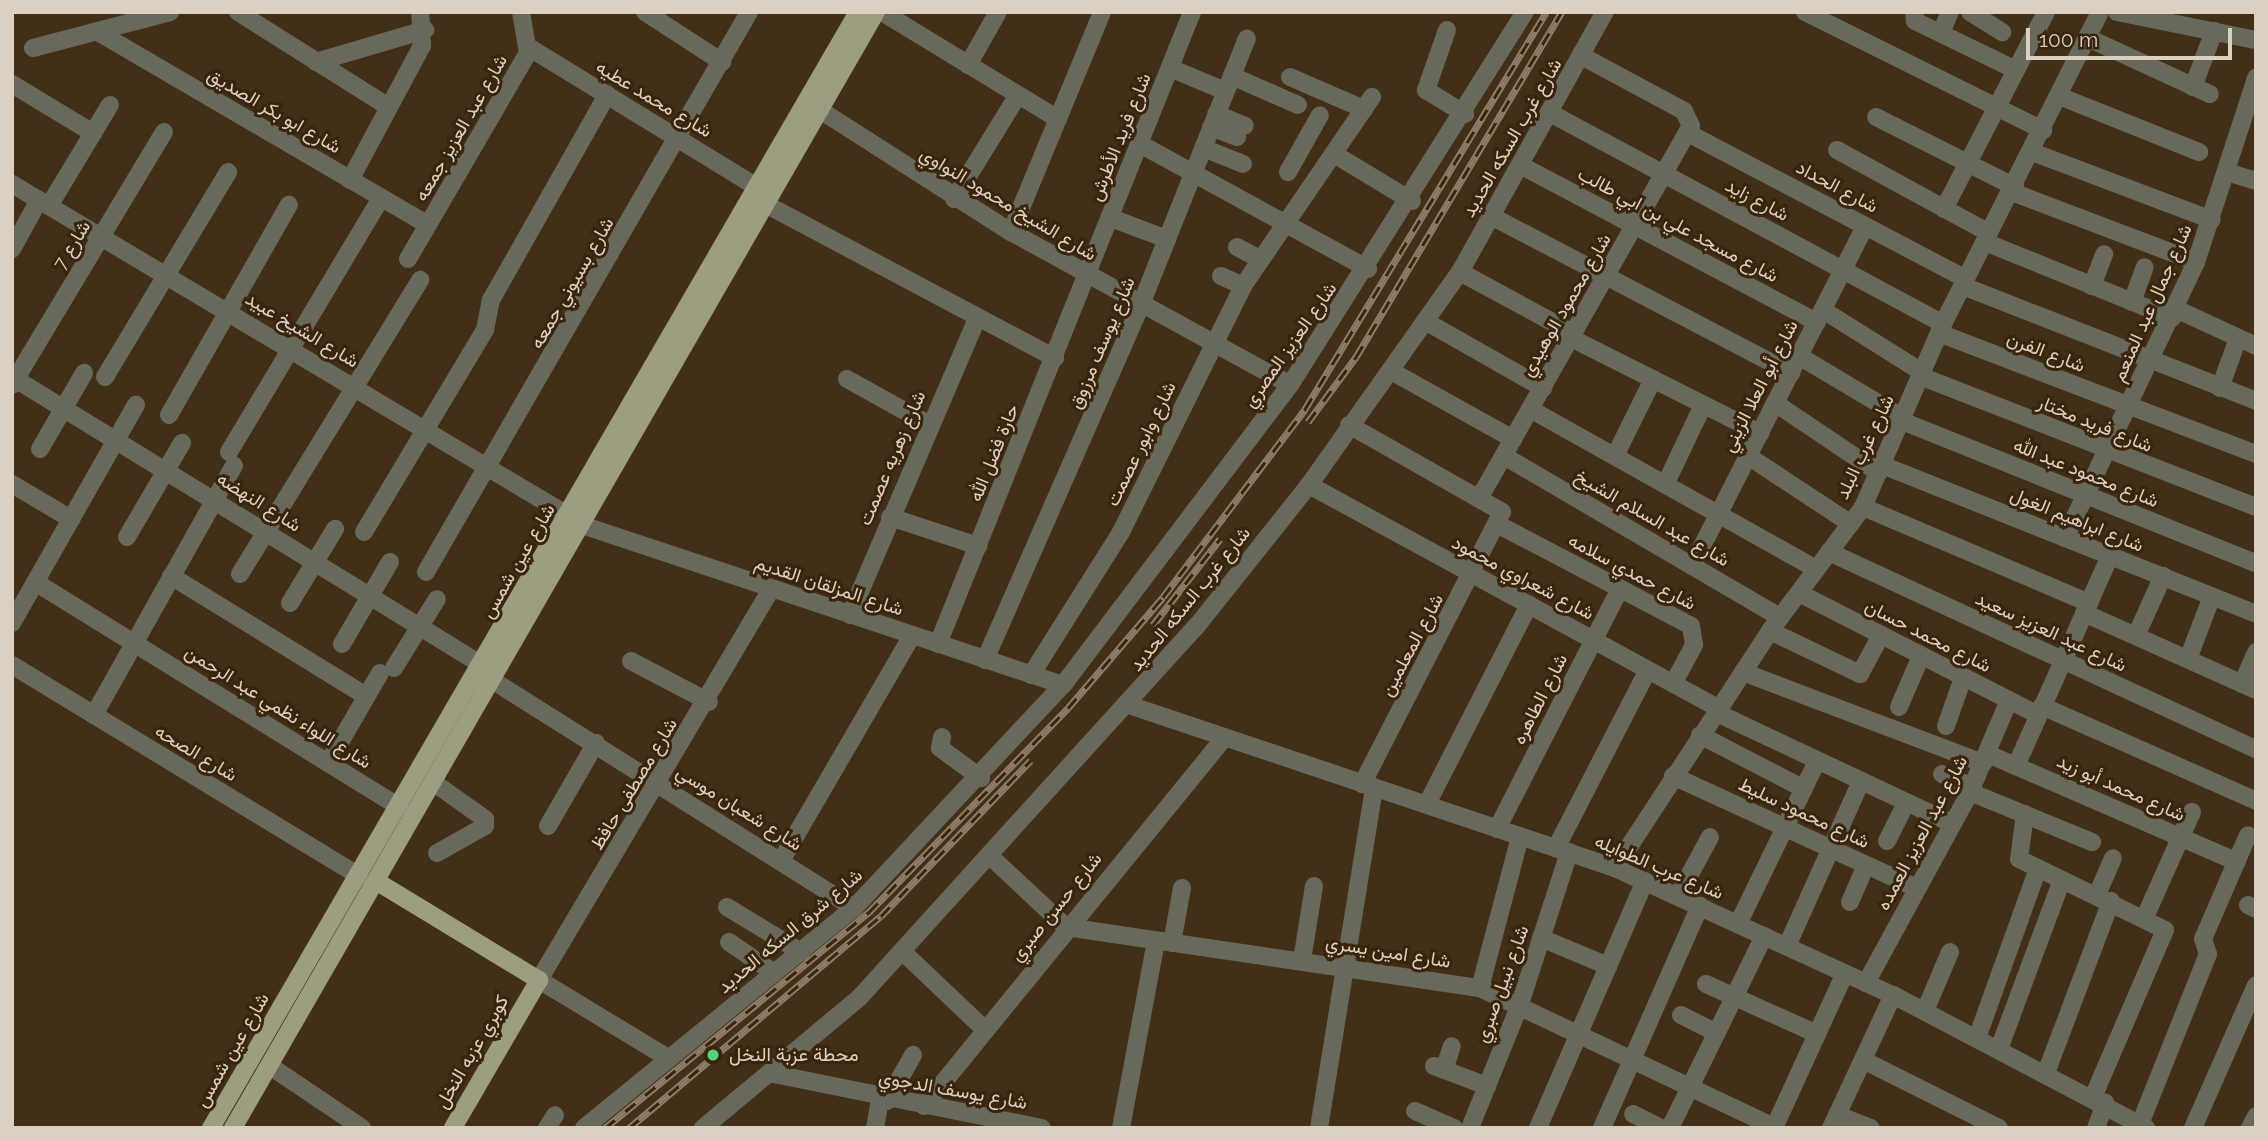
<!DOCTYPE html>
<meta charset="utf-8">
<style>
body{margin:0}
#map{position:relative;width:2268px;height:1140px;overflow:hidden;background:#422f17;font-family:Raleway,Vazirmatn,sans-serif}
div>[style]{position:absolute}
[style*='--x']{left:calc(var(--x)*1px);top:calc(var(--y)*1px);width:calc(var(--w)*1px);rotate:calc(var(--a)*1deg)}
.minor>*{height:18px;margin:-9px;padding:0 9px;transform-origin:9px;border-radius:9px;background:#68695b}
.major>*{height:18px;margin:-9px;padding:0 9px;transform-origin:9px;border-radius:9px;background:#9c9d81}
.rail>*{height:7px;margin-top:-3.5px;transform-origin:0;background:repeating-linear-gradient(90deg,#38250c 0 13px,#8d7d6a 0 26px);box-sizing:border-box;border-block:2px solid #8d7d6a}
.dots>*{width:19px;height:19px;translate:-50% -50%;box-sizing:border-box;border:4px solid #38250c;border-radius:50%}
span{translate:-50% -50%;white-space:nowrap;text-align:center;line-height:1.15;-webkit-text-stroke:6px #38250c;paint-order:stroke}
.street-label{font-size:19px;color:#dcd0c2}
.poi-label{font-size:19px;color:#dcd0c2}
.left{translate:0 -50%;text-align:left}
.frame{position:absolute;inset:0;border:14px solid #dcd0c2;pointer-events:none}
.scale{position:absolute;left:2026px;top:28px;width:206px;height:32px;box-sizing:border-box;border:4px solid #dcd0c2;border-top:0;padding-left:9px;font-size:21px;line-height:24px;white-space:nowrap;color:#dcd0c2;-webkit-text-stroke:5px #38250c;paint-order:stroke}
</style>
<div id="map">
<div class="minor">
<div style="--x:238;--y:12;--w:178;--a:32.2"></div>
<div style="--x:645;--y:12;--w:92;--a:33"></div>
<div style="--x:882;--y:12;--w:206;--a:31.3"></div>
<div style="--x:1805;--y:12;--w:266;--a:26.4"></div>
<div style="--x:1914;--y:12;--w:9;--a:84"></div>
<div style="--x:1915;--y:21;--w:112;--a:25.9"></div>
<div style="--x:1970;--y:12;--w:38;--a:32"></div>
<div style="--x:2117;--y:12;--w:142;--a:11.4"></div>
<div style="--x:1447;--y:30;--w:64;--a:109.3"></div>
<div style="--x:1426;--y:90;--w:46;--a:31.6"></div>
<div style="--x:98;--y:32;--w:382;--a:30.3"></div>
<div style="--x:1941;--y:33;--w:23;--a:-67"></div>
<div style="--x:2088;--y:38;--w:134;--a:24.7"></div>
<div style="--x:33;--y:48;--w:142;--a:-14.7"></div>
<div style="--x:530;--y:48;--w:266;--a:31.5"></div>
<div style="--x:316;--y:62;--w:114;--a:-16.4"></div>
<div style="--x:968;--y:65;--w:61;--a:-60.5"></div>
<div style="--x:1170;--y:68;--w:60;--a:22.7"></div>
<div style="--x:1232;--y:76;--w:72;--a:23.7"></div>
<div style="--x:1290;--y:77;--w:81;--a:23.4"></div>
<div style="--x:12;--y:84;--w:95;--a:31.2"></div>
<div style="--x:2193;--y:87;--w:60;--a:-69.4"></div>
<div style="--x:2059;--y:96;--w:151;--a:21.8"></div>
<div style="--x:820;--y:110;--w:227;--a:32.6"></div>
<div style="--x:1011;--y:232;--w:318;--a:28.7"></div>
<div style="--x:1550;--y:113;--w:446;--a:28.2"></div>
<div style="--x:1216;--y:114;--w:31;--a:22"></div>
<div style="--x:1876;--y:117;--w:156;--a:26.7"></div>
<div style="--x:1211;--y:127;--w:28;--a:21"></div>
<div style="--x:1688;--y:133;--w:314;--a:27.7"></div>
<div style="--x:1140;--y:144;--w:260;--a:28.7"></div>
<div style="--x:1203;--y:148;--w:43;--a:21.8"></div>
<div style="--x:1837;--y:150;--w:173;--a:28.6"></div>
<div style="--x:2032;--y:152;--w:192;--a:20.7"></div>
<div style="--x:1334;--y:154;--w:91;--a:31.1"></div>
<div style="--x:1520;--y:165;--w:336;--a:27.9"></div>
<div style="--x:1288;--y:172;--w:65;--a:-60.7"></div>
<div style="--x:2230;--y:173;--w:27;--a:17"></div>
<div style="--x:350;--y:180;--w:152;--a:-61.8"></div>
<div style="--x:422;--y:46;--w:34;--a:-93"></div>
<div style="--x:12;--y:184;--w:648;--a:30.8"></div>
<div style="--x:2012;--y:192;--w:197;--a:20.8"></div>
<div style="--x:754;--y:198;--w:341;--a:28"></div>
<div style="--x:954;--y:199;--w:122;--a:-58.4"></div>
<div style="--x:49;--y:206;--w:118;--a:-58.9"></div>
<div style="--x:1944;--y:209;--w:222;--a:-62.6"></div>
<div style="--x:1491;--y:216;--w:339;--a:27.6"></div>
<div style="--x:1111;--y:218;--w:60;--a:20.6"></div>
<div style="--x:1011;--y:232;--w:238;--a:-67.5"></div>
<div style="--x:1985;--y:242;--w:202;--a:22.1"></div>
<div style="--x:1237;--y:247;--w:26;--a:28"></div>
<div style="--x:12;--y:249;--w:56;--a:-61.1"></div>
<div style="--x:408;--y:259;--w:238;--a:-59.8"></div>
<div style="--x:528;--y:53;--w:42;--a:-99.7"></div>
<div style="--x:1460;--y:272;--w:130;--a:28.5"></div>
<div style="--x:1221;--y:276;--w:24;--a:24"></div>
<div style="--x:1963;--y:286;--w:315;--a:21.4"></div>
<div style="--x:2092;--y:286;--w:34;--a:-69"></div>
<div style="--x:2132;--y:302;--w:37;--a:-70"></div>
<div style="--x:2176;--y:309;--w:88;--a:24.8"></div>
<div style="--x:1823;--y:310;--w:117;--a:32.1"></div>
<div style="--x:1425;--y:321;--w:136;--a:29.6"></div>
<div style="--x:1939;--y:333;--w:339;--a:20.9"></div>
<div style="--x:1571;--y:338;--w:212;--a:26.7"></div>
<div style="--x:1799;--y:356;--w:121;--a:30.8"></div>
<div style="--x:1391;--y:371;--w:140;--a:29.1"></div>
<div style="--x:1920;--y:376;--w:361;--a:21.3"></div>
<div style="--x:12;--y:377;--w:551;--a:31.5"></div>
<div style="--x:105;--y:377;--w:239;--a:-59"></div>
<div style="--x:847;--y:379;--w:93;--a:29.1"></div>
<div style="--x:12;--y:385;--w:295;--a:-59"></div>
<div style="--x:2220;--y:388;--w:50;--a:-70.1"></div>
<div style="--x:1775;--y:403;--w:125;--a:33.9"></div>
<div style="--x:1530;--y:409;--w:328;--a:29.2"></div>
<div style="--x:169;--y:415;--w:242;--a:-60.3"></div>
<div style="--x:1902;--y:421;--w:381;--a:21.9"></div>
<div style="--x:1349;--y:425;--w:176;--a:29.6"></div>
<div style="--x:1502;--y:512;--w:306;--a:117.2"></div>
<div style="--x:40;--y:449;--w:88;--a:-59.9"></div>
<div style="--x:229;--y:452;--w:296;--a:-59.1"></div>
<div style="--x:1504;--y:456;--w:320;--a:30.3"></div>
<div style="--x:1615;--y:456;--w:86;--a:-63.7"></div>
<div style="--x:1748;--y:456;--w:123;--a:33.4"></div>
<div style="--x:1882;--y:465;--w:403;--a:21.7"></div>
<div style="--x:1666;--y:483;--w:86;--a:-64.6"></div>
<div style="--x:12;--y:484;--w:69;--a:30.7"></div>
<div style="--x:1309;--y:485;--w:466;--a:28.6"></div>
<div style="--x:1480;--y:497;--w:427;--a:-60.4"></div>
<div style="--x:1691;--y:126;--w:17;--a:-115"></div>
<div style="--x:1684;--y:111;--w:116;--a:-151.7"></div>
<div style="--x:1863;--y:507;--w:246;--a:23"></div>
<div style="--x:890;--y:517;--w:93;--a:18.2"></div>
<div style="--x:1497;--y:524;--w:219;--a:27.7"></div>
<div style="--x:1691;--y:626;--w:19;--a:81"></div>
<div style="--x:1694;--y:645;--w:44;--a:118.3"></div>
<div style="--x:582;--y:525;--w:507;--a:18.4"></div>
<div style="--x:364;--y:532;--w:235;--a:-59.1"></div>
<div style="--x:485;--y:330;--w:31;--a:-79"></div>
<div style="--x:491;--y:300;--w:236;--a:-60.5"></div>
<div style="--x:127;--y:537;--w:109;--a:-59.7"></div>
<div style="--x:2065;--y:538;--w:306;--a:-64.6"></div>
<div style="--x:2196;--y:262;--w:194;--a:-71.9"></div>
<div style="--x:1829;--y:552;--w:470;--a:24.8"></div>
<div style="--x:1692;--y:566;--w:381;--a:-63"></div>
<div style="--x:426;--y:572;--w:646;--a:-60.02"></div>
<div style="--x:240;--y:574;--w:345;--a:-58.5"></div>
<div style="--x:171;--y:576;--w:229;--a:31.6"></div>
<div style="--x:35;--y:582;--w:429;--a:31.7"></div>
<div style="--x:1799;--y:593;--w:268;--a:27"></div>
<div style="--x:290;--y:603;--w:87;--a:-58.7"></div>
<div style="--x:2084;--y:613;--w:188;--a:24.1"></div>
<div style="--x:850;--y:615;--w:322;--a:-66.8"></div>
<div style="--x:12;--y:623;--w:251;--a:-60.4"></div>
<div style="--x:1770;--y:631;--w:100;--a:25.5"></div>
<div style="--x:1860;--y:674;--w:44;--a:-61.7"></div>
<div style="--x:2136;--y:636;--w:66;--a:-65.8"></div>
<div style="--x:342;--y:644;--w:95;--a:-59.7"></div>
<div style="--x:938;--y:644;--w:681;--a:-68.1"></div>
<div style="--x:2188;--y:659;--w:67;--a:-69.1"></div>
<div style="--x:985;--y:660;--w:386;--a:-66.3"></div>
<div style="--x:1140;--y:307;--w:289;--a:-68.3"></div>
<div style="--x:631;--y:661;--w:88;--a:27.7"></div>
<div style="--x:12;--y:665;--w:406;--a:31.3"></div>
<div style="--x:394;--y:668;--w:81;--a:-58.1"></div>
<div style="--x:1743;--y:672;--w:257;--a:20.8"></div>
<div style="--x:1031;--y:675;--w:169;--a:-57.8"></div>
<div style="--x:1121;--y:532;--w:275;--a:-63.6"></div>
<div style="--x:1243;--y:286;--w:229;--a:-55.7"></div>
<div style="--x:492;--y:680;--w:428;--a:32.2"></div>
<div style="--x:2242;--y:684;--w:35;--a:-66"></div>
<div style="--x:1129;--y:705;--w:513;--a:18.54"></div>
<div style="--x:1615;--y:868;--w:306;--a:24.6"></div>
<div style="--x:1893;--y:995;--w:286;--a:27.7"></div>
<div style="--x:2042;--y:706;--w:234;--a:23.9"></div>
<div style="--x:1899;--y:707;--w:56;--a:-66.7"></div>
<div style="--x:1715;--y:712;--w:261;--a:25.2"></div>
<div style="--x:94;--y:715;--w:286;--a:-60.7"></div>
<div style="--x:1946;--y:726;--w:51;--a:-70.5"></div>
<div style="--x:1700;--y:735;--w:117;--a:27.4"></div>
<div style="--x:942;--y:737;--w:11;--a:100"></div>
<div style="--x:940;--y:748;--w:51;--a:36.2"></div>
<div style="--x:1988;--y:754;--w:271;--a:23.4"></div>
<div style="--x:328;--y:763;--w:104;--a:-60"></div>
<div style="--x:2016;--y:766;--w:230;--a:-65.9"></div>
<div style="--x:1942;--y:774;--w:33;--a:23"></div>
<div style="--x:1673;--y:776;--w:268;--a:24.7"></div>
<div style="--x:433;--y:782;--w:64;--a:35.4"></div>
<div style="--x:485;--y:819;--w:7;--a:90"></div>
<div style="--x:485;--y:826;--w:55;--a:150.6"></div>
<div style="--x:1970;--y:792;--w:132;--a:22.3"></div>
<div style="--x:1427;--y:804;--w:224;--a:-62.9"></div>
<div style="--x:2025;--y:814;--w:45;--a:97.6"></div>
<div style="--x:2019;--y:859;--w:162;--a:25.9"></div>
<div style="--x:2165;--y:930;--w:182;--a:113.3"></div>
<div style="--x:548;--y:826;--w:96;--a:-60"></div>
<div style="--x:1497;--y:829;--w:270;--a:-62.9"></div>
<div style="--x:1887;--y:841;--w:42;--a:-63.4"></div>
<div style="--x:1556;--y:848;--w:200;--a:-62.7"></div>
<div style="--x:992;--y:858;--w:101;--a:43"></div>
<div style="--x:1066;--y:927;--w:418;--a:8.4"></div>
<div style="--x:1480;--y:988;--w:325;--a:25.3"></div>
<div style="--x:782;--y:859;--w:258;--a:-59.8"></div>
<div style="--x:1615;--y:868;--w:283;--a:-56.8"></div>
<div style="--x:1770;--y:631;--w:155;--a:-53.1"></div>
<div style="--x:1863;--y:507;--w:200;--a:-66.4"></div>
<div style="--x:1943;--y:324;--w:349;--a:-63.3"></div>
<div style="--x:2097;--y:895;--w:40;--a:-66.6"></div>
<div style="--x:1678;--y:896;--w:67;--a:-61.5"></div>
<div style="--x:1850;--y:902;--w:40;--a:-66.6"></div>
<div style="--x:2248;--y:905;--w:9;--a:27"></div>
<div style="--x:727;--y:907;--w:87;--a:31.3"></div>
<div style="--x:2145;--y:917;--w:115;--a:-65.9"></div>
<div style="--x:1738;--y:924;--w:181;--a:-64.1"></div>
<div style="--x:1541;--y:938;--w:73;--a:22.7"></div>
<div style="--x:729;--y:942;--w:55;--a:34.6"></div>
<div style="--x:1172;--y:943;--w:56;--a:-79.7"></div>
<div style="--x:1787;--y:946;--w:181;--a:-65.8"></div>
<div style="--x:903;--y:952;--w:112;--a:43.5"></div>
<div style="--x:1302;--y:960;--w:75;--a:-80.8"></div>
<div style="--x:1866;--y:983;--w:217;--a:-61.4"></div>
<div style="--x:1970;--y:792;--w:100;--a:-67"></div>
<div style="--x:1706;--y:984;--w:122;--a:24.2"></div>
<div style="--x:1480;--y:988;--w:156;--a:-75.2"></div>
<div style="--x:1925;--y:1011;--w:64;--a:-67"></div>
<div style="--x:1681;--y:1015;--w:40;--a:26.6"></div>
<div style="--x:1977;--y:1038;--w:180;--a:-70.2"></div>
<div style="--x:1999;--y:1049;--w:180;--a:-69.6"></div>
<div style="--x:668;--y:1058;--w:151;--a:-148.8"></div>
<div style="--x:539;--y:980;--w:455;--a:-59.3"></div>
<div style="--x:1863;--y:1060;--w:152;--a:26.6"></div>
<div style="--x:270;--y:1066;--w:111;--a:34"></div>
<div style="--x:1434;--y:1066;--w:57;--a:20.7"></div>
<div style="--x:1444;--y:1070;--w:25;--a:-72"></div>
<div style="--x:2046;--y:1073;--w:184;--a:-69.3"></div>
<div style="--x:774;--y:1074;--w:273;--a:11.4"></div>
<div style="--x:887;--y:1101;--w:53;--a:-60.5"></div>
<div style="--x:924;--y:1106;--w:475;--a:-50.8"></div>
<div style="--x:1415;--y:1111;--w:43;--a:23.6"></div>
<div style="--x:1633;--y:1114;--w:30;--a:27"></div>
<div style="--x:1837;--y:1115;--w:36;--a:21"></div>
<div style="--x:2140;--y:1124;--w:183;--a:-68.2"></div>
<div style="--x:2208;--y:954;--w:16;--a:-108"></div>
<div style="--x:2203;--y:939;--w:113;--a:-66.6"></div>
<div style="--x:547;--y:1128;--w:15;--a:-58"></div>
<div style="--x:584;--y:1128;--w:348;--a:-39.2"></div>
<div style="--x:854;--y:908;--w:306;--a:-46.9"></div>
<div style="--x:1063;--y:685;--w:376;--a:-52.9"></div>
<div style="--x:1290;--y:385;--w:441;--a:-57.8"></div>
<div style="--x:703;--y:1128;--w:204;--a:-39.8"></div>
<div style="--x:860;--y:997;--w:500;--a:-47.8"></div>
<div style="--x:1196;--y:627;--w:181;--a:-51.5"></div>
<div style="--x:1309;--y:485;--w:261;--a:-54.7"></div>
<div style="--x:1460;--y:272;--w:298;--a:-60.9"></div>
<div style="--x:875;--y:1128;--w:29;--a:-80"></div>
<div style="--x:1121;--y:1128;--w:190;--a:-79.4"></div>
<div style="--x:1319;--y:1128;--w:344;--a:-80.8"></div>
<div style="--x:1470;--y:1128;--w:134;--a:-68"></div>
<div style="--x:1520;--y:1004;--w:160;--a:-72.1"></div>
<div style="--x:1538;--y:1128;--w:269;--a:-66.6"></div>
<div style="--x:1602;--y:1128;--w:243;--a:-66.2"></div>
<div style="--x:1670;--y:1128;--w:214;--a:-63.9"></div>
<div style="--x:1774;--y:1128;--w:170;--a:-65.4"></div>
<div style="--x:1831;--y:1128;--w:147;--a:-65"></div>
<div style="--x:2096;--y:1128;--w:27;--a:-70"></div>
<div style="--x:2193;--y:1128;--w:156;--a:-66.2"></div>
<div style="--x:2250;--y:1128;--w:13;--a:-63"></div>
</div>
<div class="major">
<div style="--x:376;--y:881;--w:191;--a:31.3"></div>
<div style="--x:539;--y:980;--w:171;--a:120.2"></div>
<div style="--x:211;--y:1128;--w:1290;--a:-59.9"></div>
<div style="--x:233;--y:1128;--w:1288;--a:-60.05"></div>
</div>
<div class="rail">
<div style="--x:1308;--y:422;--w:81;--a:-53.6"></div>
<div style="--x:1356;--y:357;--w:402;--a:-59.2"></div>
<div style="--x:1153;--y:625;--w:109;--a:-52.1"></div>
<div style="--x:605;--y:1128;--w:341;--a:-39.3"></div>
<div style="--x:869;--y:912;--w:285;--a:-45.7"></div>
<div style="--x:1068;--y:708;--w:146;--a:-49.4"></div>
<div style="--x:1163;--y:597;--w:236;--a:-52.9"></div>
<div style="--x:1305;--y:409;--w:464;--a:-58.7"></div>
<div style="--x:629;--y:1128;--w:329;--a:-40.1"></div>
<div style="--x:881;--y:916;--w:216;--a:-46.1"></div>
</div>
<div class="dots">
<div style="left:713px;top:1055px;background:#4fd675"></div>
</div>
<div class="street-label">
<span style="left:654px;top:99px;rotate:31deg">شارع محمد عطيه</span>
<span style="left:274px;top:111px;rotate:30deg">شارع ابو بكر الصديق</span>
<span style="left:461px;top:128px;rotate:-60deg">شارع عبد العزيز جمعه</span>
<span style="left:1120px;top:137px;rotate:-68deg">شارع فريد الأطرش</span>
<span style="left:1512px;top:138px;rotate:-60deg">شارع غرب السكه الحديد</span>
<span style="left:1837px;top:187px;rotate:28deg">شارع الحداد</span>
<span style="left:1757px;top:200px;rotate:28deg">شارع زايد</span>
<span style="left:1008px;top:204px;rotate:31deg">شارع الشيخ محمود النواوي</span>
<span style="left:1678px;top:225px;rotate:28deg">شارع مسجد علي بن ابي طالب</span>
<span style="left:72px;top:245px;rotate:-59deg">شارع 7</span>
<span style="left:572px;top:283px;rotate:-60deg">شارع بسيوني جمعه</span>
<span style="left:2152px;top:303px;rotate:-66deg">شارع جمال عبد المنعم</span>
<span style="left:1566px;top:305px;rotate:-60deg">شارع محمود الوهيدي</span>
<span style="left:302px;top:330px;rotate:31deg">شارع الشيخ عبيد</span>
<span style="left:1102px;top:343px;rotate:-67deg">شارع يوسف مرزوق</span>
<span style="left:1290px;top:345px;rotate:-55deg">شارع العزيز المصري</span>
<span style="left:2046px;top:352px;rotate:21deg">شارع الفرن</span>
<span style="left:1760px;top:386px;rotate:-63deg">شارع أبو العلا الزيني</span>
<span style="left:2095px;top:424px;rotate:22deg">شارع فريد مختار</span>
<span style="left:1141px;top:444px;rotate:-64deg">شارع وابور عصمت</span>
<span style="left:1865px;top:447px;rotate:-65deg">شارع غرب البلد</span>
<span style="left:994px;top:453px;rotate:-68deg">حارة فضل الله</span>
<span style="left:892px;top:458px;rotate:-67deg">شارع زهريه عصمت</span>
<span style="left:2086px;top:473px;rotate:22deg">شارع محمود عبد الله</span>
<span style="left:259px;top:502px;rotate:32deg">شارع النهضه</span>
<span style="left:1652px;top:518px;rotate:30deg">شارع عبد السلام الشيخ</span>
<span style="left:2077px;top:520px;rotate:22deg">شارع ابراهيم الغول</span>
<span style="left:518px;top:561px;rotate:-60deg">شارع عين شمس</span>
<span style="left:1632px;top:572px;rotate:28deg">شارع حمدي سلامه</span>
<span style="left:1523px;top:578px;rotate:28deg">شارع شعراوي محمود</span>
<span style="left:829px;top:586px;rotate:18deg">شارع المزلقان القديم</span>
<span style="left:1190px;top:599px;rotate:-51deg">شارع غرب السكه الحديد</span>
<span style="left:2051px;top:632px;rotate:25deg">شارع عبد العزيز سعيد</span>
<span style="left:1928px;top:636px;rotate:27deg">شارع محمد حسان</span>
<span style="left:1412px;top:645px;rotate:-62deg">شارع المعلمين</span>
<span style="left:1540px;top:699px;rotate:-63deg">شارع الطاهره</span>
<span style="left:278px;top:707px;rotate:32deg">شارع اللواء نظمي عبد الرحمن</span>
<span style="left:196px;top:753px;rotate:31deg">شارع الصحه</span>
<span style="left:634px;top:784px;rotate:-59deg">شارع مصطفى حافظ</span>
<span style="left:2121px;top:788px;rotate:24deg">شارع محمد أبو زيد</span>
<span style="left:739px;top:808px;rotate:32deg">شارع شعبان موسي</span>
<span style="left:1804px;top:813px;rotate:25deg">شارع محمود سليط</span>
<span style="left:1922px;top:833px;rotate:-62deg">شارع عبد العزيز العمده</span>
<span style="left:1659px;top:867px;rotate:23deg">شارع عرب الطوايله</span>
<span style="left:1056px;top:907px;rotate:-51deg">شارع حسن صبري</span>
<span style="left:790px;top:931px;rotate:-40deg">شارع شرق السكه الحديد</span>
<span style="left:1388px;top:952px;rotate:9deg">شارع امين يسري</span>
<span style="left:1502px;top:984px;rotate:-70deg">شارع نبيل صبري</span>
<span style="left:232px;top:1050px;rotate:-60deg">شارع عين شمس</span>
<span style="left:472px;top:1052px;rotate:-60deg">كوبري عزبه النخل</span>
<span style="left:953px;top:1090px;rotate:10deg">شارع يوسف الدجوي</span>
</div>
<div class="poi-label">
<span class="left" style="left:729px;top:1055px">محطة عزبة النخل</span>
</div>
<div class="frame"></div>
<div class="scale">100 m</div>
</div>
